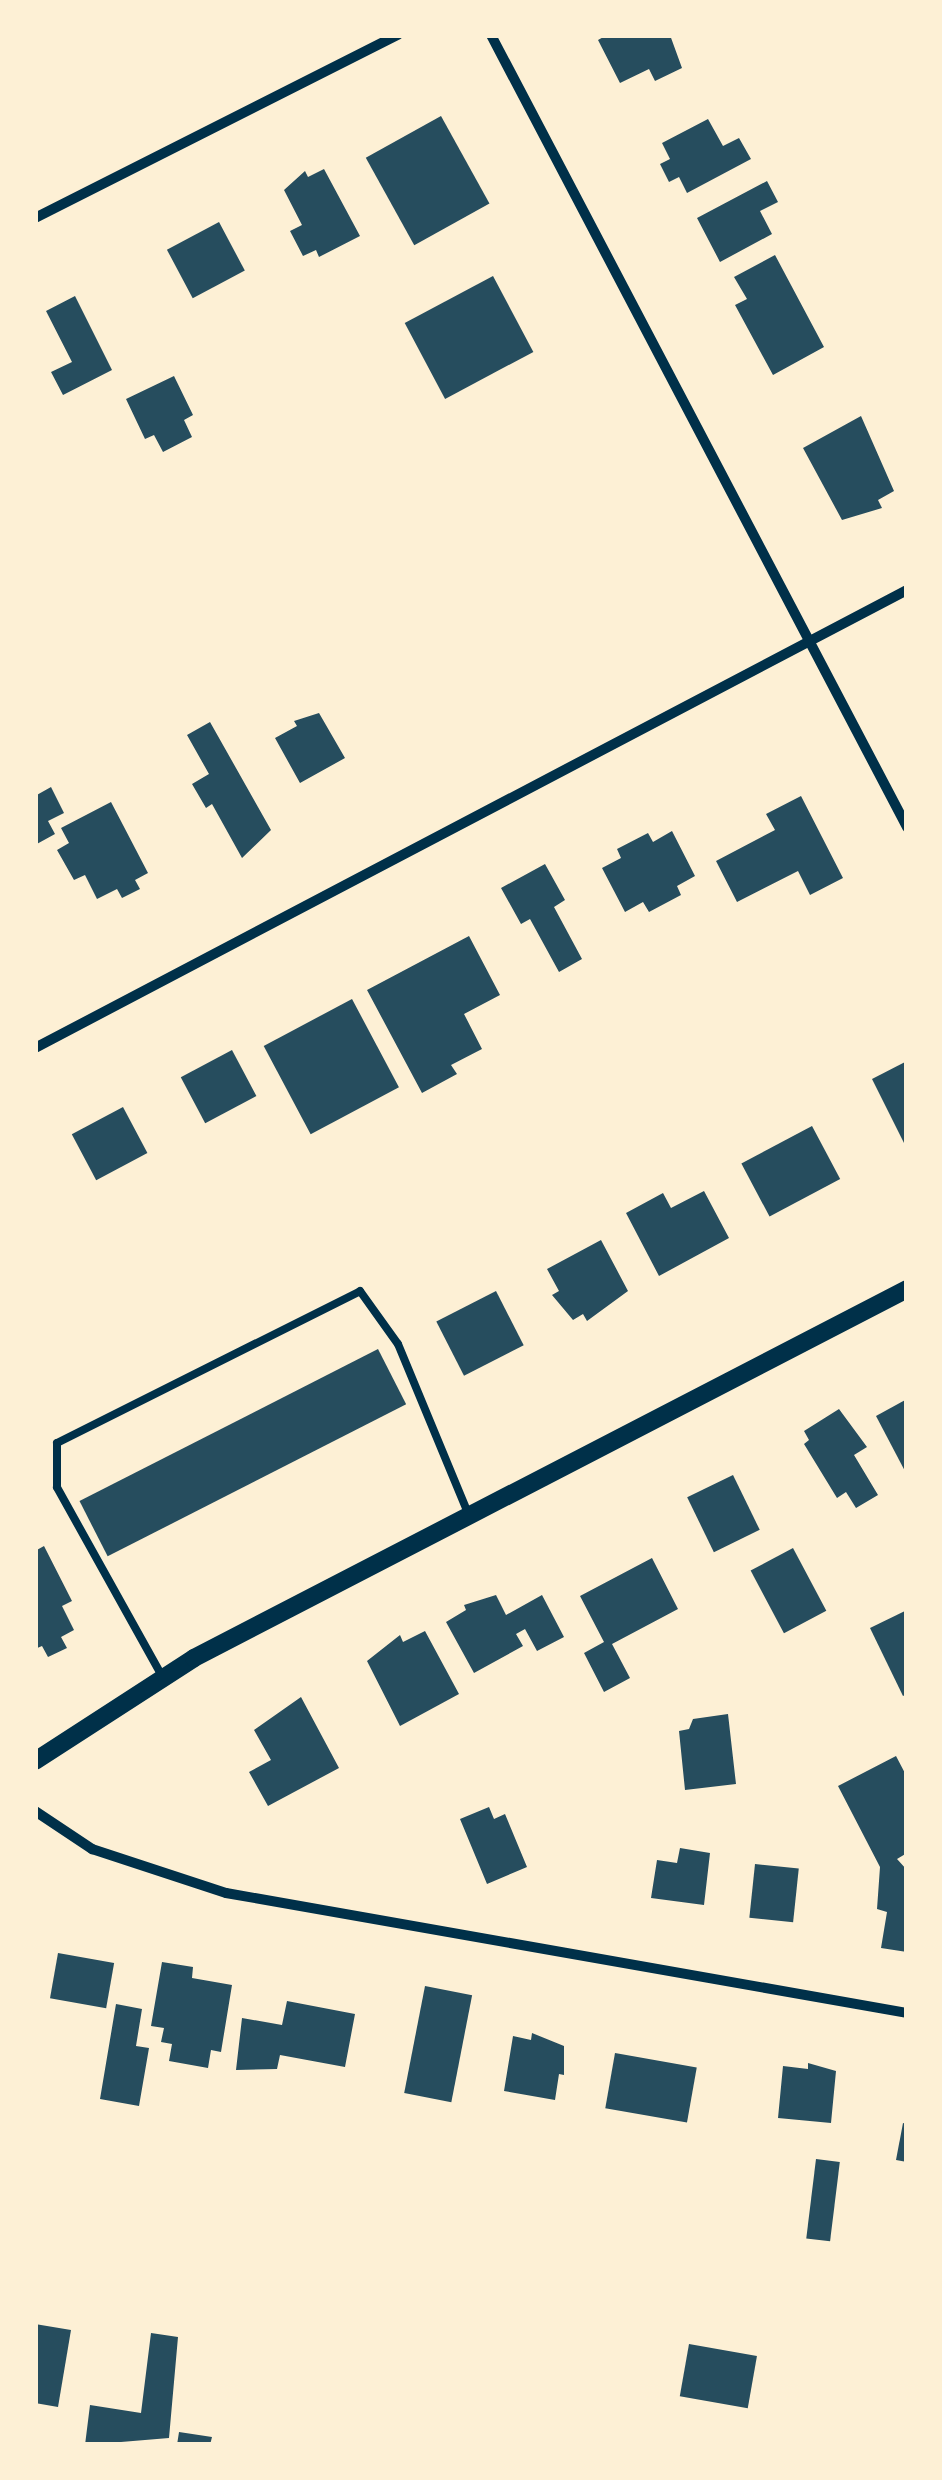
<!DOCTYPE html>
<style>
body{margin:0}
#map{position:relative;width:942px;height:2480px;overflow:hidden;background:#fdf0d5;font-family:"Work Sans",sans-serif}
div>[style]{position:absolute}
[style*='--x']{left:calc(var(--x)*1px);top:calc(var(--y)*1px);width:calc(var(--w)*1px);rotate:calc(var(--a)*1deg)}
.building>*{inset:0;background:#264d5e;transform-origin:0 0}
.service>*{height:8px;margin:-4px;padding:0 4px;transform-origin:4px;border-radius:4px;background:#003049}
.minor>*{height:10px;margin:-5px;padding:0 5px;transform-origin:5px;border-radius:5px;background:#003049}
.tertiary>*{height:18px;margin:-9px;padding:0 9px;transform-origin:9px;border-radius:9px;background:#003049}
span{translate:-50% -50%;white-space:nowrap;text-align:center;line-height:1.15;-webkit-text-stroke:10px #fdf0d5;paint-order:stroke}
.frame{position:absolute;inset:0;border:38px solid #fdf0d5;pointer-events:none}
</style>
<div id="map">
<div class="building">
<div style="clip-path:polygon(607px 35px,670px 35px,682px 68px,655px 81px,649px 69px,620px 83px,598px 40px)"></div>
<div style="left:441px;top:116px;width:100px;height:86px;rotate:61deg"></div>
<div style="clip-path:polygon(708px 119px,723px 146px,739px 138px,751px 159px,687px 193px,679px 177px,669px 182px,660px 164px,670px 159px,662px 143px)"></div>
<div style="clip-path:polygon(324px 169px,360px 236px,319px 257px,316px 250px,303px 256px,290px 231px,302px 225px,284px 190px,305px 171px,308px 177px)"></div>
<div style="clip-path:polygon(767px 181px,778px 202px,760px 211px,772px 234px,720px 262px,697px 218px)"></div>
<div style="left:219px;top:222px;width:55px;height:59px;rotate:62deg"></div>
<div style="clip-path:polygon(775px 255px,824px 347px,773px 375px,735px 305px,747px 299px,734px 277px)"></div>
<div style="left:493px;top:276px;width:86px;height:100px;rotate:62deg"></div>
<div style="clip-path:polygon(75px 296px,112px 370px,63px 395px,51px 372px,72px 362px,46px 311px)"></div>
<div style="clip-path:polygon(174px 376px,193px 415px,184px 420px,192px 437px,163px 452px,154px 435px,145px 439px,126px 399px)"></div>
<div style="clip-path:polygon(861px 416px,894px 491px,878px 500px,882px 508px,842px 520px,803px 448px)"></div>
<div style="clip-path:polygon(319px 713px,345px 758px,300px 783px,275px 738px,297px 726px,294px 721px)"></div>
<div style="clip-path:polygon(210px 722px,271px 830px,242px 858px,212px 804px,206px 808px,192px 784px,209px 774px,187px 735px)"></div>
<div style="clip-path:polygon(51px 787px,64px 813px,48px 821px,55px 834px,35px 845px,35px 796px)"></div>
<div style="clip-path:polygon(801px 796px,843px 878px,810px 895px,798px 871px,737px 902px,716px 861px,775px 830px,766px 814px)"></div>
<div style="clip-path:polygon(111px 802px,148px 873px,135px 880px,140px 889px,122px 898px,117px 889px,97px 899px,85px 875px,74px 880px,57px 850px,69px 843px,61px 828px)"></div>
<div style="clip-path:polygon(672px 831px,695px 876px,677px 886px,681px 895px,649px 912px,643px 902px,625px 912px,602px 868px,621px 858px,617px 849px,648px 833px,653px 842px)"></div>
<div style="clip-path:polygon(545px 864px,565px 900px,554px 907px,582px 959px,559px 972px,530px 919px,521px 924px,501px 888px)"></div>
<div style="clip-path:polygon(469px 936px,500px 995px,464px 1014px,482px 1049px,451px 1065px,457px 1074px,422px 1093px,367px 990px)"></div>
<div style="left:352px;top:999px;width:100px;height:100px;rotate:62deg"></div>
<div style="left:232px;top:1050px;width:52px;height:58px;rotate:62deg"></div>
<div style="clip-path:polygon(907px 1061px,907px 1149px,872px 1079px)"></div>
<div style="left:123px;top:1107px;width:52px;height:58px;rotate:62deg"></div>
<div style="left:812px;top:1126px;width:60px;height:80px;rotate:62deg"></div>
<div style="clip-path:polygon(704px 1191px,729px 1238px,659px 1276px,626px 1213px,663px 1193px,671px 1208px)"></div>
<div style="clip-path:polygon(601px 1240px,628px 1291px,587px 1321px,583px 1314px,573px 1320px,552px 1295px,559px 1291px,547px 1269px)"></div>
<div style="left:496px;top:1291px;width:61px;height:67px;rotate:63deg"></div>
<div style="left:378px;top:1349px;width:62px;height:335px;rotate:63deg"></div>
<div style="clip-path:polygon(907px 1399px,907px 1475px,876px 1416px)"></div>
<div style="clip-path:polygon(839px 1409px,867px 1447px,854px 1455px,878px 1495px,856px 1508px,846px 1492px,837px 1498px,804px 1444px,809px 1440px,804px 1431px)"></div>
<div style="left:733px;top:1475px;width:61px;height:51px;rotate:64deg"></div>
<div style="clip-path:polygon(44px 1546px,72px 1601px,62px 1606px,74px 1630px,61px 1637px,67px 1648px,48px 1657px,42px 1646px,35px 1649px,35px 1551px)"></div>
<div style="left:793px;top:1548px;width:71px;height:48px;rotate:62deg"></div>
<div style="clip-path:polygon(652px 1558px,678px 1609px,612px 1644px,630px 1678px,604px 1692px,584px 1653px,604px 1642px,580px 1596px)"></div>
<div style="clip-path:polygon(496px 1595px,506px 1615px,542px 1595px,564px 1637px,537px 1651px,525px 1629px,516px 1634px,523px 1646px,474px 1673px,446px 1622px,466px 1610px,464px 1605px)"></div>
<div style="clip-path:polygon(907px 1610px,907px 1694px,903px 1696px,870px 1628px)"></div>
<div style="clip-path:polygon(425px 1631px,459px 1694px,400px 1726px,367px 1661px,400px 1635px,403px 1642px)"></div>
<div style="clip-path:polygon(301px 1697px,339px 1768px,268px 1806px,249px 1772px,271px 1760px,254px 1730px)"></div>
<div style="clip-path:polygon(728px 1714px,736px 1784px,685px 1790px,679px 1731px,689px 1729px,693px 1719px)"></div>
<div style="clip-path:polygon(896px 1756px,907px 1777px,907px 1853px,897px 1859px,907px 1870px,907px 1952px,881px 1948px,887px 1912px,877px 1909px,880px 1867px,838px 1786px)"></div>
<div style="clip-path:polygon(489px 1807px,494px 1819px,505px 1814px,527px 1867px,487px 1884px,460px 1819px)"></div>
<div style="clip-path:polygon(680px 1848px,710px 1853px,704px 1905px,651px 1898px,657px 1860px,677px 1863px)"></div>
<div style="left:755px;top:1864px;width:44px;height:54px;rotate:6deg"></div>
<div style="left:58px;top:1953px;width:57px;height:46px;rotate:10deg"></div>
<div style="clip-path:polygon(162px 1962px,193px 1967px,192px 1978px,232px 1985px,221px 2052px,211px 2050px,208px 2068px,169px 2061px,172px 2044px,161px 2042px,164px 2028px,151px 2026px)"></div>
<div style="left:425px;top:1986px;width:48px;height:109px;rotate:11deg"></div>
<div style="clip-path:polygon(287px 2001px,355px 2014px,345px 2067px,280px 2055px,277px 2069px,236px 2070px,242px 2018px,282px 2025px)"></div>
<div style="clip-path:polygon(116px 2004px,142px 2009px,136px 2046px,149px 2048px,139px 2106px,100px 2099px)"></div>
<div style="clip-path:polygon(532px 2033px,564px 2046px,564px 2075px,559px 2074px,555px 2100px,504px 2091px,513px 2036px,531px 2040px)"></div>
<div style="left:615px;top:2053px;width:83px;height:56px;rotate:10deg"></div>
<div style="clip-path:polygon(808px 2063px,836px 2071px,831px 2123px,778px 2118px,783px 2066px,808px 2069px)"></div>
<div style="clip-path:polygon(903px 2123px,907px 2124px,907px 2162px,896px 2160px)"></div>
<div style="left:816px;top:2159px;width:24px;height:80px;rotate:7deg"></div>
<div style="clip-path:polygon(35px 2324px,71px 2330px,58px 2407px,35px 2403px)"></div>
<div style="clip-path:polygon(151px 2333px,178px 2337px,169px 2438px,85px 2445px,90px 2405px,141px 2413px)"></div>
<div style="left:689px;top:2344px;width:69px;height:53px;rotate:10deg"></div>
<div style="clip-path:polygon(179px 2432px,212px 2437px,210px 2445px,177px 2445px)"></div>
</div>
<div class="service">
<div style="--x:162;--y:1676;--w:216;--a:-119.1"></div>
<div style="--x:57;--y:1487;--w:44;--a:-90"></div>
<div style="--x:57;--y:1443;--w:339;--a:-26.6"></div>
<div style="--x:360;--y:1291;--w:65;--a:54.4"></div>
<div style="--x:398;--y:1344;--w:185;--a:67.5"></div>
</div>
<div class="minor">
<div style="--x:491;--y:35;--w:895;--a:62.29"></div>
<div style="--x:35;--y:218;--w:407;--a:-26.8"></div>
<div style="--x:35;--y:1048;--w:985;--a:-27.71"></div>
<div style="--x:35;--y:1811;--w:69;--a:33.7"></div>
<div style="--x:92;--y:1849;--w:141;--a:18.2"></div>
<div style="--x:226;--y:1893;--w:691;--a:9.99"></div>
</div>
<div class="tertiary">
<div style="--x:35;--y:1761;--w:189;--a:-32.9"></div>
<div style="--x:194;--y:1658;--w:803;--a:-27.36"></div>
</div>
<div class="frame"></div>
</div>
